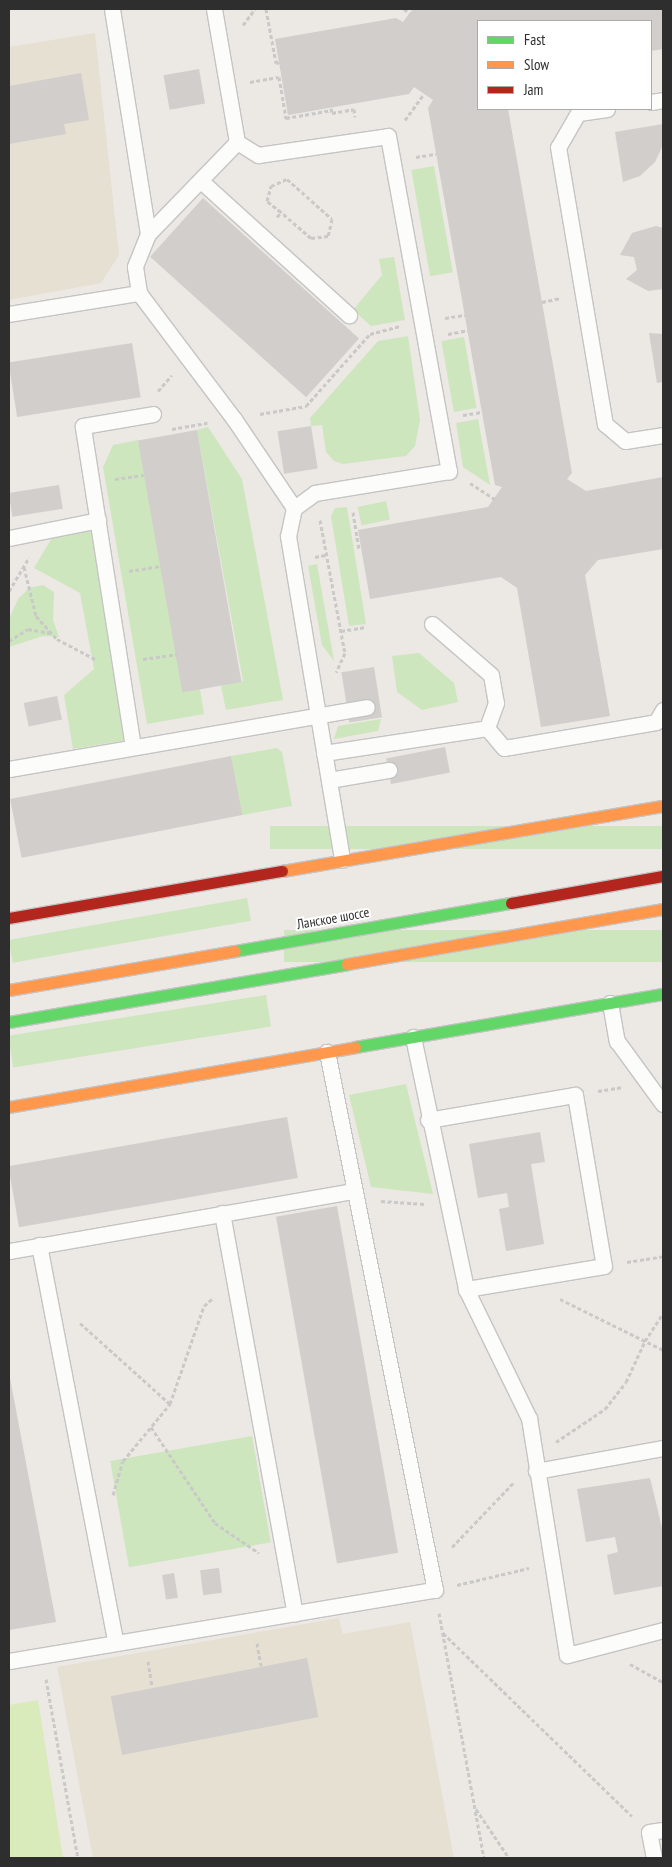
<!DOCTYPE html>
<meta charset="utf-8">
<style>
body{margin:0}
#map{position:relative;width:672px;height:1867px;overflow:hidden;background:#ece8e4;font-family:"PT Sans Narrow",sans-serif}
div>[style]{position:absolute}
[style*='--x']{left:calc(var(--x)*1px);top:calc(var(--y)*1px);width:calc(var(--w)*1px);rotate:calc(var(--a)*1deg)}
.education>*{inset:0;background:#e6e0d3}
.green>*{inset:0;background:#cee6be;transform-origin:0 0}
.pitch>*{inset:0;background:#d9eabb}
.building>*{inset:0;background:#d1cecb;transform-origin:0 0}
.path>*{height:3px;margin-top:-1.5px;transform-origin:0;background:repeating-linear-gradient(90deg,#c9c9c8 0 4px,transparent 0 6.5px)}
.roads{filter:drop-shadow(1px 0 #c5c4c5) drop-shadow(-1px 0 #c5c4c5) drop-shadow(0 1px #c5c4c5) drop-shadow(0 -1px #c5c4c5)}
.lane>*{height:15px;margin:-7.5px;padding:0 7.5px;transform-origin:7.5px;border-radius:7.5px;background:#fcfcfb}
.fast>*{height:11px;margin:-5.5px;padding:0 5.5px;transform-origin:5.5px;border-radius:5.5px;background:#63d668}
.slow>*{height:11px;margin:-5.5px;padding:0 5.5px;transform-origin:5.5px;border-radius:5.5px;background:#ff974d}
.jam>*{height:11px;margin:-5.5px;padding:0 5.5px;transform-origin:5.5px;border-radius:5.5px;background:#b3261e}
span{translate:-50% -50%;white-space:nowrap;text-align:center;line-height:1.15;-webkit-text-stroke:4px #fff;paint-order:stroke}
.street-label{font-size:14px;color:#2e2e2e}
.frame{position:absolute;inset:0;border:10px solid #2e2e2e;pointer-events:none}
.legend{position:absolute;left:477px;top:20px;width:175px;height:90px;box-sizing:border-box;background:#fff;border:1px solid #ababab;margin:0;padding:6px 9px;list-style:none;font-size:15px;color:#2e2e2e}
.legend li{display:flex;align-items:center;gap:10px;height:25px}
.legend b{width:25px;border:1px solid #ababab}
</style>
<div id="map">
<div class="education">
<div style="clip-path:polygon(95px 33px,119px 255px,101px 283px,9px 300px,9px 47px)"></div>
<div style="clip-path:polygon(339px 1618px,343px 1634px,410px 1622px,454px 1858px,93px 1858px,57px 1667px)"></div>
</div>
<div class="green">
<div style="left:434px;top:166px;width:108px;height:23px;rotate:80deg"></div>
<div style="clip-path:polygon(394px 257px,405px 320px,371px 326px,353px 310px,382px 275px,379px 259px)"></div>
<div style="clip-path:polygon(408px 336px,420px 420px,415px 446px,406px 456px,343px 464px,334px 461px,326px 452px,322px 425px,311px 426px,310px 418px,378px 341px)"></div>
<div style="left:464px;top:337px;width:72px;height:23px;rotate:80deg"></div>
<div style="clip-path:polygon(478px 419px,490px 485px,463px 467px,456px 423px)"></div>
<div style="clip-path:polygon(208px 427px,242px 479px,283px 700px,226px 710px,221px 686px,243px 681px,197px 430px)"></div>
<div style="clip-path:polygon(138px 440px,184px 692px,200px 689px,204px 714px,147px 724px,103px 467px,113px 445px)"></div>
<div style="left:386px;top:501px;width:19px;height:29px;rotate:78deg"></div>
<div style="clip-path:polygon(347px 507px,366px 624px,349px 626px,331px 516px,335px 508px)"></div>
<div style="clip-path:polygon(94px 530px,127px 740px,73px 749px,64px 695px,94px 669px,80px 593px,34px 568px,53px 536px)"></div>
<div style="clip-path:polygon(317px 564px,334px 661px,322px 645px,308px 566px)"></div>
<div style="clip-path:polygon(43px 585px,54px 592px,53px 620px,59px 637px,43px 636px,9px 647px,9px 619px,18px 599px,29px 588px)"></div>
<div style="clip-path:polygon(419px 653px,454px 683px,458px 702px,422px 710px,397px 692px,392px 656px)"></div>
<div style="clip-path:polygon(381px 719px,378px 731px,334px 739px,338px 726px)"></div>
<div style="clip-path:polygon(277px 748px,282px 752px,292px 806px,242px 815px,231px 756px)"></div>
<div style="left:663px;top:826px;width:23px;height:393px;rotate:90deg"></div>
<div style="left:247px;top:898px;width:23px;height:242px;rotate:80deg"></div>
<div style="left:663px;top:930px;width:32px;height:379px;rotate:90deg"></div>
<div style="left:266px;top:995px;width:32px;height:261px;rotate:81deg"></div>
<div style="clip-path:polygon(406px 1084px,433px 1194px,371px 1187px,349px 1095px)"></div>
<div style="left:252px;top:1436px;width:108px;height:144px;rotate:80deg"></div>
</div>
<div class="pitch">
<div style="clip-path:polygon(38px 1700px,63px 1858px,9px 1858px,9px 1705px)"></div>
</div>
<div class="building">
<div style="clip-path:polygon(413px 9px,663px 9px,663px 49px,651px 51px,651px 21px,478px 21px,478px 109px,508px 109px,572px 473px,567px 479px,586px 491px,663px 477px,663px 549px,598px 560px,585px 575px,610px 716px,541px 727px,517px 588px,501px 577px,370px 599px,358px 530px,488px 507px,502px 487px,495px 485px,489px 452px,428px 108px,433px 100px,414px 87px,409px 94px,288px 115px,275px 39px,396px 18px,403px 22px)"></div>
<div style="left:199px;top:69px;width:35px;height:36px;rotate:80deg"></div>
<div style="clip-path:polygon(81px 73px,89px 120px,64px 124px,66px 134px,9px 144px,9px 86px)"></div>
<div style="clip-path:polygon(663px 124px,663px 145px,655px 162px,640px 176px,623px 182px,615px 132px)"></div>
<div style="left:203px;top:198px;width:210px;height:79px;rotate:42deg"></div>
<div style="clip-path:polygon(656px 226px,663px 228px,663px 289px,648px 291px,626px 279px,637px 270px,634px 257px,620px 255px,632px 233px)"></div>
<div style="clip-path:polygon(649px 333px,663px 334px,663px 382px,657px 383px)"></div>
<div style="left:132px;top:343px;width:55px;height:125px;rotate:81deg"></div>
<div style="left:311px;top:426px;width:43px;height:34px;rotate:81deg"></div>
<div style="left:197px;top:430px;width:256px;height:60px;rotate:80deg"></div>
<div style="left:59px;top:485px;width:24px;height:51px;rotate:81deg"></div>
<div style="left:374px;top:667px;width:51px;height:33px;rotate:81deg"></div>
<div style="left:57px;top:696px;width:24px;height:34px;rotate:78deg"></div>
<div style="left:445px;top:747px;width:26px;height:60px;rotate:79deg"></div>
<div style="left:231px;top:756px;width:60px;height:225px;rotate:79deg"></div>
<div style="left:287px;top:1117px;width:62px;height:283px;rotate:80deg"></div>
<div style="clip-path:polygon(540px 1132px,545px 1162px,531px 1164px,544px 1244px,506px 1251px,499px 1209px,509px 1207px,507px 1193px,478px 1198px,469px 1144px)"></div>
<div style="left:337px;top:1206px;width:352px;height:62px;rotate:80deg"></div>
<div style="clip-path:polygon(9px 1373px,56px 1622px,9px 1630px)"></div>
<div style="clip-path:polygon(650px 1478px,663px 1532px,663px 1586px,614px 1595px,607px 1555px,618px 1552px,615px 1537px,586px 1542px,577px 1489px)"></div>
<div style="left:219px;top:1568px;width:25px;height:19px;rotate:83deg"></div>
<div style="left:174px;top:1573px;width:25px;height:12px;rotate:81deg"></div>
<div style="left:307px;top:1658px;width:60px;height:200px;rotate:79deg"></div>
</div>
<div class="path">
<div style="--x:266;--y:9;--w:55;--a:79.5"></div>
<div style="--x:276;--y:63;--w:3;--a:-18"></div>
<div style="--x:404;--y:9;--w:7;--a:34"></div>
<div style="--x:243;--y:25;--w:20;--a:-53"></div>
<div style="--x:250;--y:82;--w:29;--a:-10"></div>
<div style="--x:279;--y:77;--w:42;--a:80.3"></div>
<div style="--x:286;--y:118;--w:47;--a:-9.9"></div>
<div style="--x:331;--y:108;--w:5;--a:79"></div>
<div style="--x:332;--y:113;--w:22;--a:-10"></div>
<div style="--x:354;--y:109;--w:8;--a:83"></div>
<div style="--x:405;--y:120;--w:32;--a:-54"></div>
<div style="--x:416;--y:157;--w:20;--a:-9"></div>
<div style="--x:277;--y:217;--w:6;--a:-51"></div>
<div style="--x:281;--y:212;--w:18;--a:-142"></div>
<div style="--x:267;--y:201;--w:16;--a:-75"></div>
<div style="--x:271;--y:186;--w:17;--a:-24"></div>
<div style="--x:287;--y:179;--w:60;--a:41.6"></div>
<div style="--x:332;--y:219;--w:17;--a:103"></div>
<div style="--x:328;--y:236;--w:17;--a:173"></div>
<div style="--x:311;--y:238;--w:40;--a:-139"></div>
<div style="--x:542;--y:302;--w:19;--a:-12"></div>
<div style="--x:445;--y:318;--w:20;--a:-9"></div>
<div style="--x:448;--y:334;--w:20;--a:-11"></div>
<div style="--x:158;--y:391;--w:21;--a:-49"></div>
<div style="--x:260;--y:414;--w:47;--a:-9.9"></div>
<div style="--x:306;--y:406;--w:96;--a:-48.4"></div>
<div style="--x:370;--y:334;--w:30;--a:-15"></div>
<div style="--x:463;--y:415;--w:19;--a:-9"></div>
<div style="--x:172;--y:429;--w:36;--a:-10"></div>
<div style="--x:115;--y:479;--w:29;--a:-8"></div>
<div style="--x:470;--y:483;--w:30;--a:33"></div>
<div style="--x:353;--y:512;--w:38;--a:81"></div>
<div style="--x:320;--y:520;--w:135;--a:79.4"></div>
<div style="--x:345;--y:653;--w:21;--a:115"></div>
<div style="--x:315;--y:557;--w:11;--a:-10"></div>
<div style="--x:24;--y:567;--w:50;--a:76.2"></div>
<div style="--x:36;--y:616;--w:31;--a:48"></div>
<div style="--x:57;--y:639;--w:43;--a:27.8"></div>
<div style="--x:129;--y:571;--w:32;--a:-9"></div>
<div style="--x:9;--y:591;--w:39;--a:-59"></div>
<div style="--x:341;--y:631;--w:25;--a:-9"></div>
<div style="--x:9;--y:641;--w:22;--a:-32"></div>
<div style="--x:28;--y:629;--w:23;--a:10"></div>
<div style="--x:143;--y:659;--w:34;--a:-8"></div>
<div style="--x:598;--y:1091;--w:24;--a:-9"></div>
<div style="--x:381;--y:1201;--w:43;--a:4"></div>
<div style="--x:627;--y:1262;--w:36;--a:-9"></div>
<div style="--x:560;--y:1299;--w:115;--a:26.3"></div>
<div style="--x:80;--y:1323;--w:121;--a:42"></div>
<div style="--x:151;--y:1427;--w:115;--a:56.3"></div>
<div style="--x:215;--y:1523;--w:53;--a:34.3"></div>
<div style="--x:556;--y:1442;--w:59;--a:-34"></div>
<div style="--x:605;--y:1409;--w:34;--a:-52"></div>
<div style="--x:626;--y:1382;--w:45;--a:-65.1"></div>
<div style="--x:645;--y:1341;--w:33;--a:-57"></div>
<div style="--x:113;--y:1495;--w:35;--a:-74"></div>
<div style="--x:123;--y:1461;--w:74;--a:-50.5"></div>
<div style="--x:170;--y:1404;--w:104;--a:-70.9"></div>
<div style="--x:204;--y:1306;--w:13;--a:-42"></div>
<div style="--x:452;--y:1547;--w:91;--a:-46.3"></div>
<div style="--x:457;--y:1585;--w:74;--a:-13.3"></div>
<div style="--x:439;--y:1613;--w:249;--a:79.6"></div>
<div style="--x:443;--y:1633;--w:263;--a:44.1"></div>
<div style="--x:257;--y:1643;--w:23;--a:80"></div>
<div style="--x:148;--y:1661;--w:24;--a:81"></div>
<div style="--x:630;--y:1664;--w:38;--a:29"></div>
<div style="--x:46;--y:1679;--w:182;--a:79.9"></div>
<div style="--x:476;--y:1809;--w:59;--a:56"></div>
</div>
<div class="roads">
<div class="lane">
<div style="--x:112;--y:9;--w:228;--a:80.9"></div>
<div style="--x:148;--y:234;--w:35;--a:112"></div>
<div style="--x:135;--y:267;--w:26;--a:81"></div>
<div style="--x:139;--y:293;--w:158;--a:53"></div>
<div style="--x:234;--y:419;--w:107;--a:56"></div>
<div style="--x:214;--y:9;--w:135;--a:80.2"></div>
<div style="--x:237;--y:142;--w:25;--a:32"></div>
<div style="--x:258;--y:155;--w:131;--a:-8.3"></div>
<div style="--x:388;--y:136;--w:341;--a:79.7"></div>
<div style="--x:449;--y:471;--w:136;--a:170.7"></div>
<div style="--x:315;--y:493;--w:26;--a:144"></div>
<div style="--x:294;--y:508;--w:29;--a:102"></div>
<div style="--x:288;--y:536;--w:328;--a:80.5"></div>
<div style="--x:651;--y:102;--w:12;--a:-9"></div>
<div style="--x:607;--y:109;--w:29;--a:172"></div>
<div style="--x:578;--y:113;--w:39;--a:120"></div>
<div style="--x:558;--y:147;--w:281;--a:80.4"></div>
<div style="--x:605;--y:424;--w:26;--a:40"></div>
<div style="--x:625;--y:441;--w:38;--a:-9"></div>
<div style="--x:201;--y:181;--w:200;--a:42.2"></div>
<div style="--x:148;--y:234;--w:128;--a:-45.9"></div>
<div style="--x:9;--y:314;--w:132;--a:-9.2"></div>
<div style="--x:9;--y:538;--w:91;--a:-11.4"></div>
<div style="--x:432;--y:624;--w:78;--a:40.8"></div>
<div style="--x:491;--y:675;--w:28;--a:80"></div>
<div style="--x:496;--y:703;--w:27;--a:110"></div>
<div style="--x:133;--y:747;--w:325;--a:-98.9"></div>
<div style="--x:83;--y:426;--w:71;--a:-9.7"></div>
<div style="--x:324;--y:753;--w:165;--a:-8.7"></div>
<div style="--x:487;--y:728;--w:26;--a:50"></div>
<div style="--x:504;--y:748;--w:154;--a:-9.7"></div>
<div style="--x:656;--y:722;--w:14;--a:-60"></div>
<div style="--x:9;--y:769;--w:363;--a:-9.8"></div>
<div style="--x:329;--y:780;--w:61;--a:-9.5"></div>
<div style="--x:610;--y:1003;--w:39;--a:80"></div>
<div style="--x:617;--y:1041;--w:78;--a:53.9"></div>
<div style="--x:413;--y:1037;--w:258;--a:78.1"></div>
<div style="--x:466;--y:1289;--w:144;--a:64"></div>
<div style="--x:529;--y:1418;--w:240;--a:80.9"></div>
<div style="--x:567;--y:1655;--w:99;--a:-14.6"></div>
<div style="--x:428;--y:1120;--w:149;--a:-9.7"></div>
<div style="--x:575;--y:1095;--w:173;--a:80.4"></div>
<div style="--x:604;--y:1266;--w:140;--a:170.5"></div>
<div style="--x:222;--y:1213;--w:407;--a:79.7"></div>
<div style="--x:39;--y:1245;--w:405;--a:79.1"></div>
<div style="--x:9;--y:1251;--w:348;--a:-9.9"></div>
<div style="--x:536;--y:1471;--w:129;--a:-10.3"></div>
<div style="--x:9;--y:1661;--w:432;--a:-9.5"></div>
<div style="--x:435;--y:1590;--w:549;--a:-101.35"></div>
<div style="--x:654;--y:1858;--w:26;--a:-101"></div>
<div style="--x:649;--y:1832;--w:14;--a:-8"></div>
</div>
<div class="fast">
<div style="--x:235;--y:951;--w:280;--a:-9.9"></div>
<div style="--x:9;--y:1022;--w:343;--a:-9.7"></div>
<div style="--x:355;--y:1047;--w:313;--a:-9.8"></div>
</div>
<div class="slow">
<div style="--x:282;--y:871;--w:387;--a:-9.7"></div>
<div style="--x:347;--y:964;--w:321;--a:-9.9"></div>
<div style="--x:9;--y:990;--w:229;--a:-9.8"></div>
<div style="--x:9;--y:1107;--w:351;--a:-9.8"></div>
</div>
<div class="jam">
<div style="--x:511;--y:903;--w:154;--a:-10.1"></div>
<div style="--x:9;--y:918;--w:277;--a:-9.8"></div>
</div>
</div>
<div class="street-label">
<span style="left:333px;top:918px;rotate:-10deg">Ланское шоссе</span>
</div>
<div class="frame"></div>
<ul class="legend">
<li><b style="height:6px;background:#63d668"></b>Fast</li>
<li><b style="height:6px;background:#ff974d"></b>Slow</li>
<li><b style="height:6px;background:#b3261e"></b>Jam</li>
</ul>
</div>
